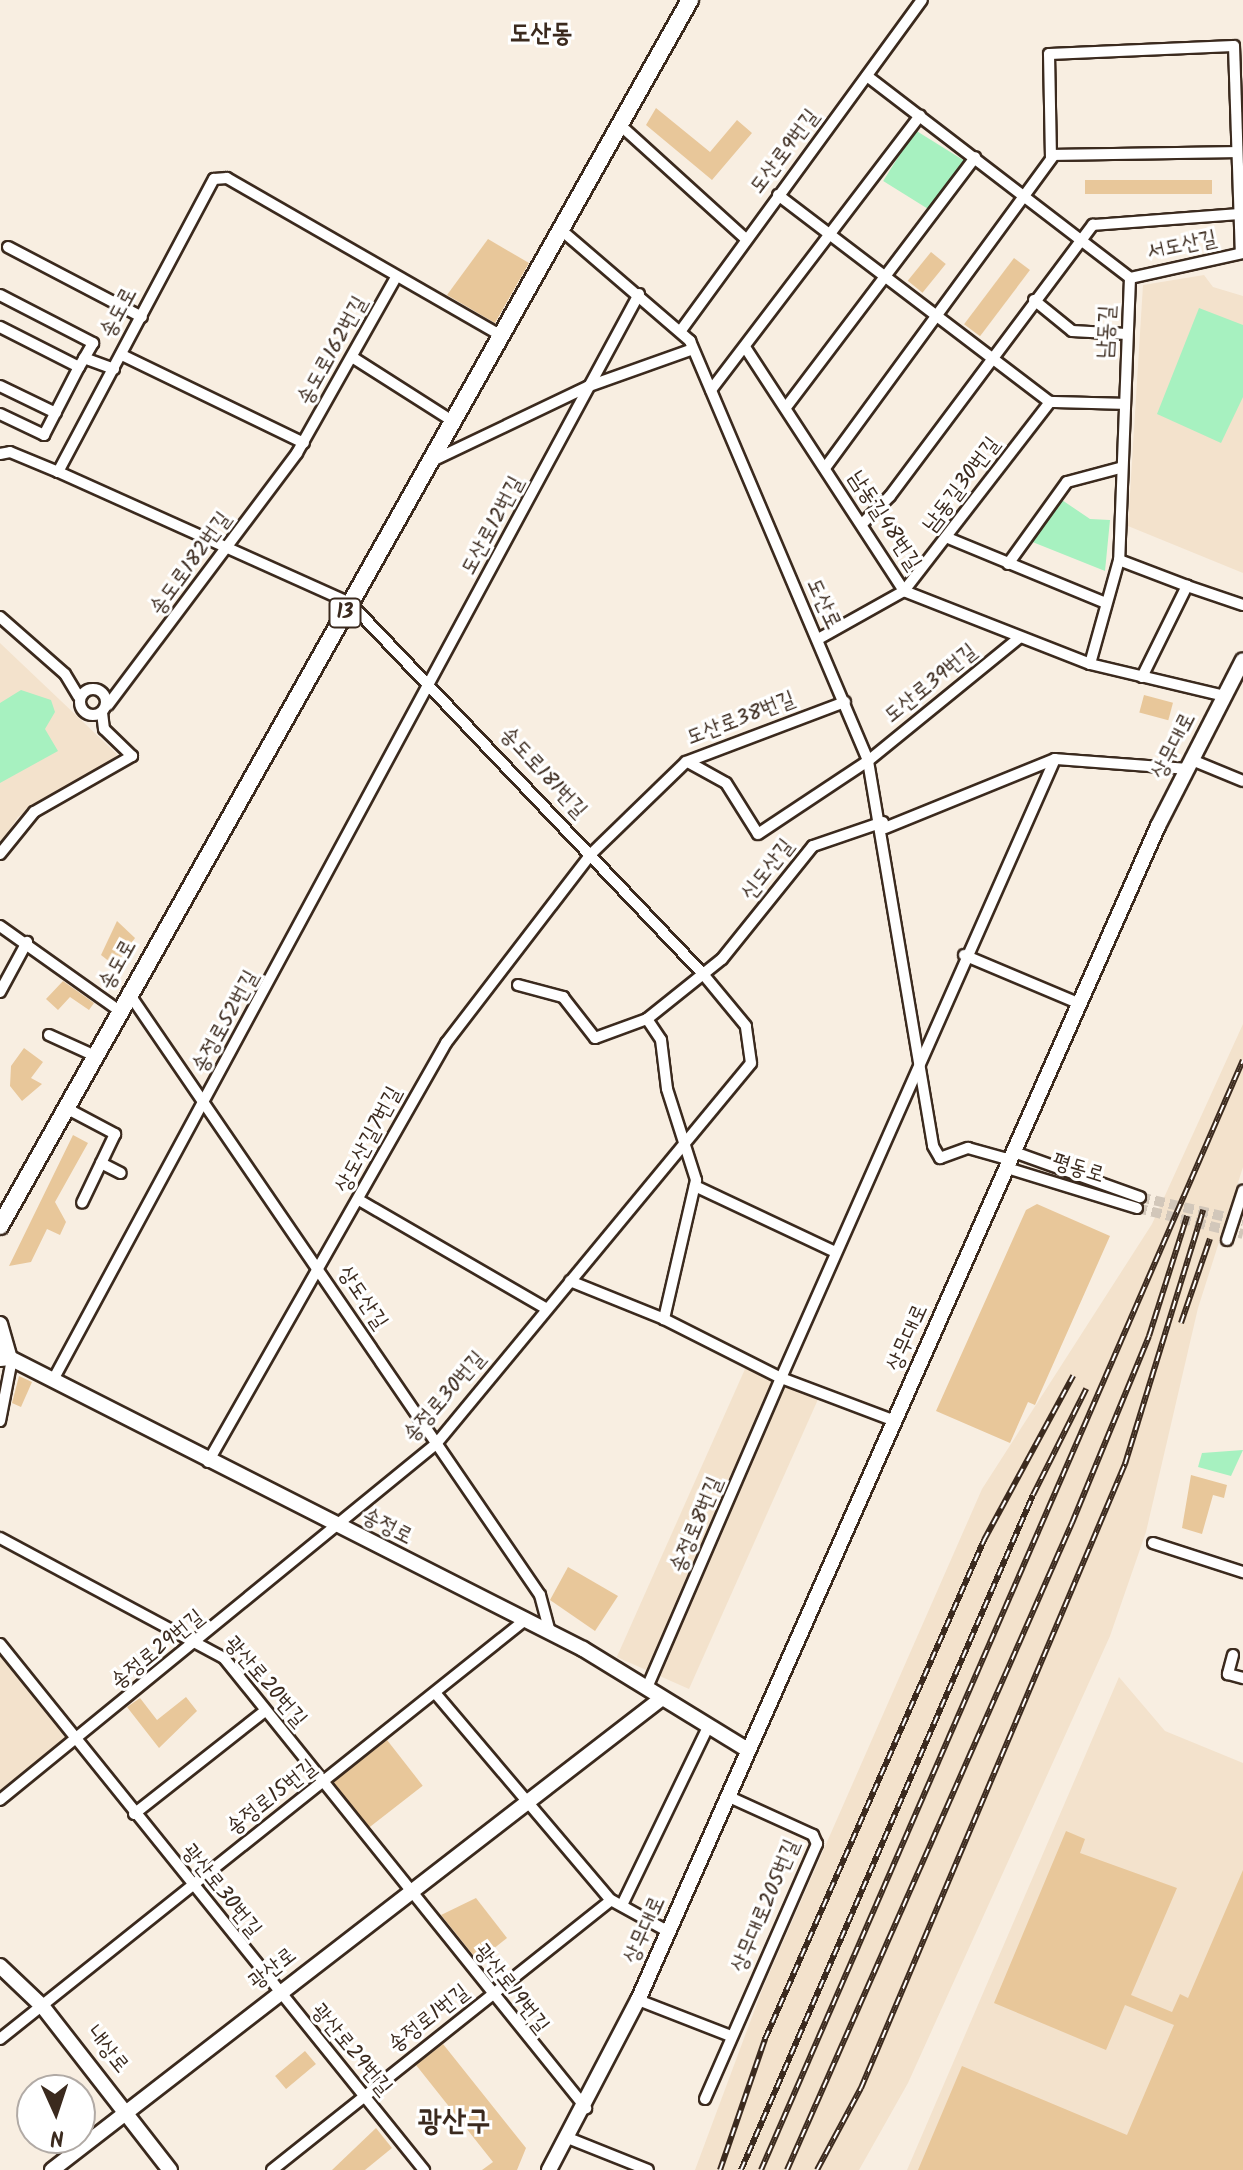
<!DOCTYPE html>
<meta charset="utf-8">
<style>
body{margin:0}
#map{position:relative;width:1243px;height:2170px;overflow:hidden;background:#f8eee1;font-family:Kalam,"Poor Story",sans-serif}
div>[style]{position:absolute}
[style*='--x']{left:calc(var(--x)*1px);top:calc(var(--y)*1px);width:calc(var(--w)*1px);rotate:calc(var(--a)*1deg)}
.built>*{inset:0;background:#f3e2cc;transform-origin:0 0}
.green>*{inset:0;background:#a7f1c0;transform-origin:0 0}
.building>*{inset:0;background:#e8c79a;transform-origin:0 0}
.minor-tunnel>*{height:10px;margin-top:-5px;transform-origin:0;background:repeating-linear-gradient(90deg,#d2c7ba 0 10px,transparent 0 15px)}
.roads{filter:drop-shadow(2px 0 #3b2a1e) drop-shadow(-2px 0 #3b2a1e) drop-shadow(0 2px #3b2a1e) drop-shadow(0 -2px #3b2a1e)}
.minor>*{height:10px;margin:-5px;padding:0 5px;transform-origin:5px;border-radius:5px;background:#fff}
.minor>.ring{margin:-5px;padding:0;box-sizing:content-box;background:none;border:10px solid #fff;border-radius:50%}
.tertiary>*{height:14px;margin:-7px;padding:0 7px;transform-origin:7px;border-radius:7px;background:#fff}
.secondary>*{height:14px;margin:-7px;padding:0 7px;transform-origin:7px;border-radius:7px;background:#fff}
.primary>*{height:16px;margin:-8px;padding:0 8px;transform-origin:8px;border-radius:8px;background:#fff}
.rail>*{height:6px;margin-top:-3px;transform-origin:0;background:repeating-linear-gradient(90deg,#fff 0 9px,#3b2a1e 0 18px);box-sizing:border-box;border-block:2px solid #3b2a1e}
span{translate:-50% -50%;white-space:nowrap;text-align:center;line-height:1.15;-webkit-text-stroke:6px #fff;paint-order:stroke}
.shield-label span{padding:2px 6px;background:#fff;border:2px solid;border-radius:6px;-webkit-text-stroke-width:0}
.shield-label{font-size:20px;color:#3b2a1e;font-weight:700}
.street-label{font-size:22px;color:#3b2a1e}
.quarter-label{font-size:26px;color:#3b2a1e;font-weight:700}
.district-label{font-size:30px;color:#3b2a1e;font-weight:700}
.north{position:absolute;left:16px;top:2074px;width:80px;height:80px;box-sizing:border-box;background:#fff;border:2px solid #b1aaa5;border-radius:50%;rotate:177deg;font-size:22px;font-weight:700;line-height:32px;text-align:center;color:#3b2a1e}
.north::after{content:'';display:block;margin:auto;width:28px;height:36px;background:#3b2a1e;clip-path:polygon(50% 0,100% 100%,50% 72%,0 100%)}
</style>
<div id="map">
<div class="built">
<div style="clip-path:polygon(1204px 275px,1213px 287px,1243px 296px,1243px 573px,1128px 526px,1143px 285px)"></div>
<div style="clip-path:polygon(0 643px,120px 757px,18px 817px,0 844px)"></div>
<div style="clip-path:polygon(1243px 1024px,1243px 1167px,1198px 1308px,1146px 1532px,1110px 1636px,908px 2083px,859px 2170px,695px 2170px,762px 1990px,982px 1489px,1152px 1224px)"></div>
<div style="left:749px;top:1360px;width:79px;height:325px;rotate:24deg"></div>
<div style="clip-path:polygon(0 1644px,77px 1739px,0 1801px)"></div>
<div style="clip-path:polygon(1119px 1677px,1165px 1731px,1243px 1763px,1243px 2170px,907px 2170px)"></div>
</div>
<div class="green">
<div style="left:915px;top:130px;width:62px;height:60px;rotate:32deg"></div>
<div style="clip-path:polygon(1199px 308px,1243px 325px,1243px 397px,1221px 443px,1157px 414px)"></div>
<div style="clip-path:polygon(1059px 498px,1090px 519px,1110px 520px,1105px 571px,1030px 541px)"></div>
<div style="clip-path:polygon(21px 690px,51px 700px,55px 712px,45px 729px,58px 751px,0 783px,0 703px)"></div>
<div style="clip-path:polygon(1243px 1450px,1231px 1476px,1198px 1467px,1202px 1453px)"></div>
</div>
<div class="building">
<div style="clip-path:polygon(656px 108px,710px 152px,737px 120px,752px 133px,712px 180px,646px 125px)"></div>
<div style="left:1212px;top:180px;width:14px;height:127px;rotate:90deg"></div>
<div style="clip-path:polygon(488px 239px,529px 263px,495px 323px,447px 295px)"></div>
<div style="left:931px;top:252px;width:19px;height:37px;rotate:39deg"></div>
<div style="left:1014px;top:258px;width:20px;height:83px;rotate:37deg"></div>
<div style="left:1144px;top:695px;width:30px;height:18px;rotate:15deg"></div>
<div style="clip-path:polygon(117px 921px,135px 938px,115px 966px,101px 955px)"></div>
<div style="clip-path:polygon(63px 981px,94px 1003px,89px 1010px,70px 997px,58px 1010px,46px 999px)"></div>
<div style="clip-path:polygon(24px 1048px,43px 1062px,31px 1078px,42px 1084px,22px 1101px,10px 1086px,11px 1066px)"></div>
<div style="clip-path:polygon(73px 1135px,88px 1143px,55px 1202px,66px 1222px,60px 1235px,47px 1229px,31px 1262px,9px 1266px)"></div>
<div style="clip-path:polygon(1037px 1204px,1110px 1236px,1035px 1405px,1028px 1402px,1010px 1443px,936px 1411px,1026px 1210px)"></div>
<div style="clip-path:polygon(19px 1376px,32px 1382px,21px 1407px,12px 1403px)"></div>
<div style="clip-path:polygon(1191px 1475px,1227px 1485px,1224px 1498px,1213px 1495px,1202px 1534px,1182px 1528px)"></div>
<div style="clip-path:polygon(568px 1567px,618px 1596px,595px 1631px,550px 1600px)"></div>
<div style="clip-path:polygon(186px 1697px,197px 1711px,159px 1748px,127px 1707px,140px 1698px,157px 1720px)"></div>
<div style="left:387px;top:1740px;width:58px;height:68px;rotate:52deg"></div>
<div style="clip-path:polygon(1066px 1831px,1085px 1839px,1080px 1853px,1177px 1888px,1131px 1995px,1172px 2012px,1180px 1994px,1188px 1998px,1243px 1870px,1243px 2170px,918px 2170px,962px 2066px,1127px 2135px,1174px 2025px,1125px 2005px,1106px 2050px,994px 2003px)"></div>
<div style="clip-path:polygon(476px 1898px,507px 1938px,478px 1961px,441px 1915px)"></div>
<div style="clip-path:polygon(443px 2044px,526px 2148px,517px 2170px,482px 2170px,493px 2162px,416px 2065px)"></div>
<div style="left:305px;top:2051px;width:17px;height:39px;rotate:50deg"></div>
<div style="clip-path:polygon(376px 2128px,392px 2148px,365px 2170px,332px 2170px)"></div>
</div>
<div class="minor-tunnel">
<div style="--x:1140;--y:1197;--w:106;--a:13.1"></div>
<div style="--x:1137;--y:1208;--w:109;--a:13.8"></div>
</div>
<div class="roads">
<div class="minor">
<div style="--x:867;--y:76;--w:332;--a:37.5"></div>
<div style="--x:1130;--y:278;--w:282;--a:92.2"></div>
<div style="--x:1119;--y:560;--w:108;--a:105.6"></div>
<div style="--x:619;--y:124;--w:171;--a:42.2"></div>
<div style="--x:1051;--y:158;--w:104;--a:-91.1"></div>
<div style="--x:1049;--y:54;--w:185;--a:-2.5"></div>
<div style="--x:1234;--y:46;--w:207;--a:88.1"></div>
<div style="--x:778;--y:195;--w:342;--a:37.3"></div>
<div style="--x:1050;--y:402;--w:239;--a:127.7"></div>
<div style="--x:904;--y:591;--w:98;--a:150.8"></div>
<div style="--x:560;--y:229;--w:172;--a:40.7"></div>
<div style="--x:690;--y:341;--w:456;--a:67"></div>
<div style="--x:868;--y:761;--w:390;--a:80.4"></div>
<div style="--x:933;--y:1146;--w:14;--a:60"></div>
<div style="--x:940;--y:1158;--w:30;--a:-20"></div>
<div style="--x:968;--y:1148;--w:45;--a:15.6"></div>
<div style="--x:8;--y:247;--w:151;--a:27.6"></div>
<div style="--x:1130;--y:278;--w:116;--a:-12.5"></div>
<div style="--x:0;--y:295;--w:105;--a:27.3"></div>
<div style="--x:93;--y:343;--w:28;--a:120"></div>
<div style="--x:79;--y:367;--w:89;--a:-153.1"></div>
<div style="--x:1034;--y:300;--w:49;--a:39.2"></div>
<div style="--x:1072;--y:331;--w:55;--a:3.1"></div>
<div style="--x:682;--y:329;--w:407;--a:-53.9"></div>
<div style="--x:745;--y:347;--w:291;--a:56.9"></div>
<div style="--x:904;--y:591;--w:200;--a:21.4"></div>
<div style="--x:1090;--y:664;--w:138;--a:13.4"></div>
<div style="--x:122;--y:355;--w:202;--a:25.8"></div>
<div style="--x:352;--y:357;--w:117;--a:32.5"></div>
<div style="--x:84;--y:358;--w:32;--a:20"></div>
<div style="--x:0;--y:386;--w:62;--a:25.7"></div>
<div style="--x:711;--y:390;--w:345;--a:-52.7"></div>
<div style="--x:1050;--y:402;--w:74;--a:1.5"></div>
<div style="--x:787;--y:406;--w:312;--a:-52.9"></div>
<div style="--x:0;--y:414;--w:49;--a:25.5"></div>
<div style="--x:44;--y:435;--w:76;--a:-62.8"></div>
<div style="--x:0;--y:454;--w:10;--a:-11"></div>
<div style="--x:10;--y:452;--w:52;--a:22.6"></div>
<div style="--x:432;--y:461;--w:174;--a:-25.5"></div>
<div style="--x:589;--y:386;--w:110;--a:-19.6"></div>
<div style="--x:825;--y:468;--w:388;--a:-53.8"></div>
<div style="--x:1054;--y:155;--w:182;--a:-0.9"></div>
<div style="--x:863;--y:523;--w:38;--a:-45"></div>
<div style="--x:890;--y:496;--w:339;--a:-53.2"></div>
<div style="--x:1093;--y:225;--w:145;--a:-4.3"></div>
<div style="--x:948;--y:538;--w:171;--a:22.4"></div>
<div style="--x:1119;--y:560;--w:73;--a:20.9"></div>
<div style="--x:1008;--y:564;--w:101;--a:-54.3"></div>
<div style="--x:1067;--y:482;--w:55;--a:-14.8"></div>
<div style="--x:0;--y:617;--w:86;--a:41.2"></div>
<div style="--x:65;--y:674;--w:26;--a:59"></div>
<div style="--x:1142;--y:677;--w:102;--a:-63.7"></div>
<div style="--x:1187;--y:586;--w:59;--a:18.7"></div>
<div class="ring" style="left:80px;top:689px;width:16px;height:16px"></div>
<div style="--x:108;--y:705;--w:315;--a:-53.1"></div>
<div style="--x:297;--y:453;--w:202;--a:-60.6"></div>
<div style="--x:1192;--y:760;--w:55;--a:22.4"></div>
<div style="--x:688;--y:762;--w:43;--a:28.9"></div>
<div style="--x:726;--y:783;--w:60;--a:57.9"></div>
<div style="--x:758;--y:834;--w:132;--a:-33.6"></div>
<div style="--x:868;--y:761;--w:195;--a:-39.2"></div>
<div style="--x:885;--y:828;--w:183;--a:-22.1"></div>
<div style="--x:1055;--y:759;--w:132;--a:4.3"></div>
<div style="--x:0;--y:854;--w:54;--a:-51"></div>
<div style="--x:34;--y:812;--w:113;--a:-29.7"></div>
<div style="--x:132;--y:756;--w:39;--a:-136"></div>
<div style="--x:104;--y:729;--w:16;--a:-97"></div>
<div style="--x:0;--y:926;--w:145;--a:35.4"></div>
<div style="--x:964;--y:955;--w:126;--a:22.9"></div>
<div style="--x:518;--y:985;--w:47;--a:14.9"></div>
<div style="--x:563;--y:997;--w:52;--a:52"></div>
<div style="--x:595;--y:1038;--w:55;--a:-20.1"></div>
<div style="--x:647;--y:1019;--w:96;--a:-38.7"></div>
<div style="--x:722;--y:959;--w:145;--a:-51.2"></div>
<div style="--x:813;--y:846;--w:74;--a:-18.9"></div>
<div style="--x:0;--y:992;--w:57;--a:-61.6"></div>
<div style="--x:128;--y:992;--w:730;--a:55.66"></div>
<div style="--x:540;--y:1595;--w:38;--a:75"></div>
<div style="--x:647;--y:1019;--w:25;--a:56"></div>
<div style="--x:661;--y:1040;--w:49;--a:83"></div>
<div style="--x:667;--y:1089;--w:96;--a:72.3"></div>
<div style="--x:696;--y:1180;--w:143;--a:103"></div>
<div style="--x:664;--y:1319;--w:131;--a:26.8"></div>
<div style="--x:781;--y:1378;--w:337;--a:113.4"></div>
<div style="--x:49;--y:1035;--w:48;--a:24.4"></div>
<div style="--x:64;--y:1107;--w:58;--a:27.9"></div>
<div style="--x:115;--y:1134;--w:76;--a:115.6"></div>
<div style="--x:1014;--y:1152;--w:134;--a:19.7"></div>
<div style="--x:101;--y:1163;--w:22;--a:27"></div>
<div style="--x:1007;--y:1168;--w:136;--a:17.1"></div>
<div style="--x:695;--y:1186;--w:153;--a:25.2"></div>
<div style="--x:359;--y:1200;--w:217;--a:30.1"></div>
<div style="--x:1227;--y:1240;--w:52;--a:-71.9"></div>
<div style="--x:570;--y:1281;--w:101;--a:22"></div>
<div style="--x:53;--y:1380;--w:1234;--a:-61.65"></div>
<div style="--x:0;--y:1421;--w:63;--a:-79"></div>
<div style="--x:895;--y:1421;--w:122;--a:-159.3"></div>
<div style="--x:781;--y:1378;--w:677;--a:-66.12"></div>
<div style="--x:208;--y:1462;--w:482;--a:-60.4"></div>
<div style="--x:446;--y:1043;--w:238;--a:-52.5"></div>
<div style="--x:591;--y:854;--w:132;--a:-44.1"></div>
<div style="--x:686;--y:762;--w:170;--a:-20.7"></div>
<div style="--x:0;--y:1538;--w:254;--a:28.2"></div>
<div style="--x:224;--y:1658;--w:578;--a:51.19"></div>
<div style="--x:1153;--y:1543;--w:95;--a:17.9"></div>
<div style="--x:0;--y:1644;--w:676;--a:51.13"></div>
<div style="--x:1233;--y:1655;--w:20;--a:105"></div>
<div style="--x:1228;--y:1674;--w:16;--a:15"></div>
<div style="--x:436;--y:1694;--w:270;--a:49.7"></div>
<div style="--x:611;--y:1900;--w:66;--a:28.9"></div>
<div style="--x:0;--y:1800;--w:563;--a:-39.23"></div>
<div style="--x:436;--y:1444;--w:494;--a:-50.4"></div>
<div style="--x:751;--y:1063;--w:37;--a:-98"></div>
<div style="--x:746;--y:1026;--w:67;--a:-129.6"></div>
<div style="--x:703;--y:974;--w:512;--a:-133.58"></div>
<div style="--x:350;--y:603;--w:320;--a:-155.8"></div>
<div style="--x:58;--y:472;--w:332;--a:-62"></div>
<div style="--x:214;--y:179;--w:13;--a:-4"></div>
<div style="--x:227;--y:178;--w:315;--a:29.9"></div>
<div style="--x:134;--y:1814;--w:167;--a:-38.2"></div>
<div style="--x:622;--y:1905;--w:195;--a:-64.2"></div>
<div style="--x:638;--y:2000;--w:100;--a:21.2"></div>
<div style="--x:0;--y:2039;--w:672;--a:-38.59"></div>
<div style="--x:705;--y:2099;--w:279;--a:-66.3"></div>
<div style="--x:817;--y:1844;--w:10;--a:-114"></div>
<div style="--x:813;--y:1835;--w:94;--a:-155.6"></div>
<div style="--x:568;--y:2138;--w:86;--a:21.8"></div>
<div style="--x:272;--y:2170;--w:433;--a:-38.5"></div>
</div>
<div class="tertiary">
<div style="--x:0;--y:1324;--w:35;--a:74"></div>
<div style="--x:0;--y:1353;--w:654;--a:26.92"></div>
<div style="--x:583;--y:1649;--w:193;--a:31.5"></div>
</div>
<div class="secondary">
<div style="--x:0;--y:1359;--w:10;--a:-6"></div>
<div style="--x:0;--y:1966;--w:59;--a:43.6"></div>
<div style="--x:43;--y:2007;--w:207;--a:52.1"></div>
<div style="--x:52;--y:2170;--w:771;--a:-37.73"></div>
<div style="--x:549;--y:2170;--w:192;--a:-62.4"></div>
<div style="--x:638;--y:2000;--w:1284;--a:-66.11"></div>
<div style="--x:1158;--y:826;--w:186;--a:-62.9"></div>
</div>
<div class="primary">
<div style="--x:0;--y:1226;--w:1407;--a:-60.63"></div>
</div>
</div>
<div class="rail">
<div style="--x:1181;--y:1323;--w:89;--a:-71"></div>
<div style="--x:720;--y:2170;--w:139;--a:-71"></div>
<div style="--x:765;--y:2039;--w:545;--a:-66.3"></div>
<div style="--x:984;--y:1540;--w:187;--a:-61.5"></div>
<div style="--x:741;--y:2170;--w:735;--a:-66.61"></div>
<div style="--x:1033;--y:1495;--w:119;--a:-63.4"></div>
<div style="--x:761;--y:2170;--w:1210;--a:-66.53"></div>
<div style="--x:787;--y:2170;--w:707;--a:-66.23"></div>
<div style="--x:1072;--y:1523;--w:202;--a:-67.6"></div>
<div style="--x:1149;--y:1336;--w:126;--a:-72.4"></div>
<div style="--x:817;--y:2170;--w:93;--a:-61.8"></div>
<div style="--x:861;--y:2088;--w:678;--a:-67.07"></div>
<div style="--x:1125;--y:1464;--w:266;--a:-72.9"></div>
</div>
<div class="shield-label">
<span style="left:345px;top:613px">13</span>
</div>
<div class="street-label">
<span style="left:785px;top:152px;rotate:-53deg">도산로9번길</span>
<span style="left:1182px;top:246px;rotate:-12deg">서도산길</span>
<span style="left:119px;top:313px;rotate:-62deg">송도로</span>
<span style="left:1107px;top:332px;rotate:-87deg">남동길</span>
<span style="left:333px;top:351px;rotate:-61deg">송도로162번길</span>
<span style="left:962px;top:485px;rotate:-53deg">남동길30번길</span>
<span style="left:884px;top:521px;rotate:57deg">남동길48번길</span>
<span style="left:493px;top:526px;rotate:-62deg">도산로12번길</span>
<span style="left:191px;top:564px;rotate:-54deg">송도로182번길</span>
<span style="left:823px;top:604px;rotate:65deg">도산로</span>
<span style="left:931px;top:684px;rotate:-39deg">도산로39번길</span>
<span style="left:741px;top:719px;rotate:-21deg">도산로38번길</span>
<span style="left:1174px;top:746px;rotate:-63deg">상무대로</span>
<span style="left:543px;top:773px;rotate:47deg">송도로181번길</span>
<span style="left:768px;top:870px;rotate:-52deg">신도산길</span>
<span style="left:118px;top:965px;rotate:-61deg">송도로</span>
<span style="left:226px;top:1022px;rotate:-61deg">송정로52번길</span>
<span style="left:369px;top:1140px;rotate:-62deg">상도산길7번길</span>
<span style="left:1078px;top:1169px;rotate:17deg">평동로</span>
<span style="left:362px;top:1298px;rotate:56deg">상도산길</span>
<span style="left:908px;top:1338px;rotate:-66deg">상무대로</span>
<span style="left:445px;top:1397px;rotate:-49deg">송정로30번길</span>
<span style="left:697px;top:1525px;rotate:-67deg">송정로8번길</span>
<span style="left:387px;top:1527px;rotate:27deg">송정로</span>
<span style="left:158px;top:1650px;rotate:-39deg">송정로29번길</span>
<span style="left:265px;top:1682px;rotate:49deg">광산로20번길</span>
<span style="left:272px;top:1798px;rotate:-38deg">송정로15번길</span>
<span style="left:221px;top:1891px;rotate:51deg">광산로30번길</span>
<span style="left:766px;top:1906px;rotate:-67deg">상무대로205번길</span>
<span style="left:645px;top:1930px;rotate:-66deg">상무대로</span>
<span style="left:273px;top:1969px;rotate:-38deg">광산로</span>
<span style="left:511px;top:1989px;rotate:52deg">광산로19번길</span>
<span style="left:429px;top:2019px;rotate:-38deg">송정로1번길</span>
<span style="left:107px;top:2050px;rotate:51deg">내상로</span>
<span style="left:351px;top:2050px;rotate:50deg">광산로29번길</span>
</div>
<div class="quarter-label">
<span style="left:541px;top:35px">도산동</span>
</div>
<div class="district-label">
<span style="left:454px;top:2122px">광산구</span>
</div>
<div class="north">N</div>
</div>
